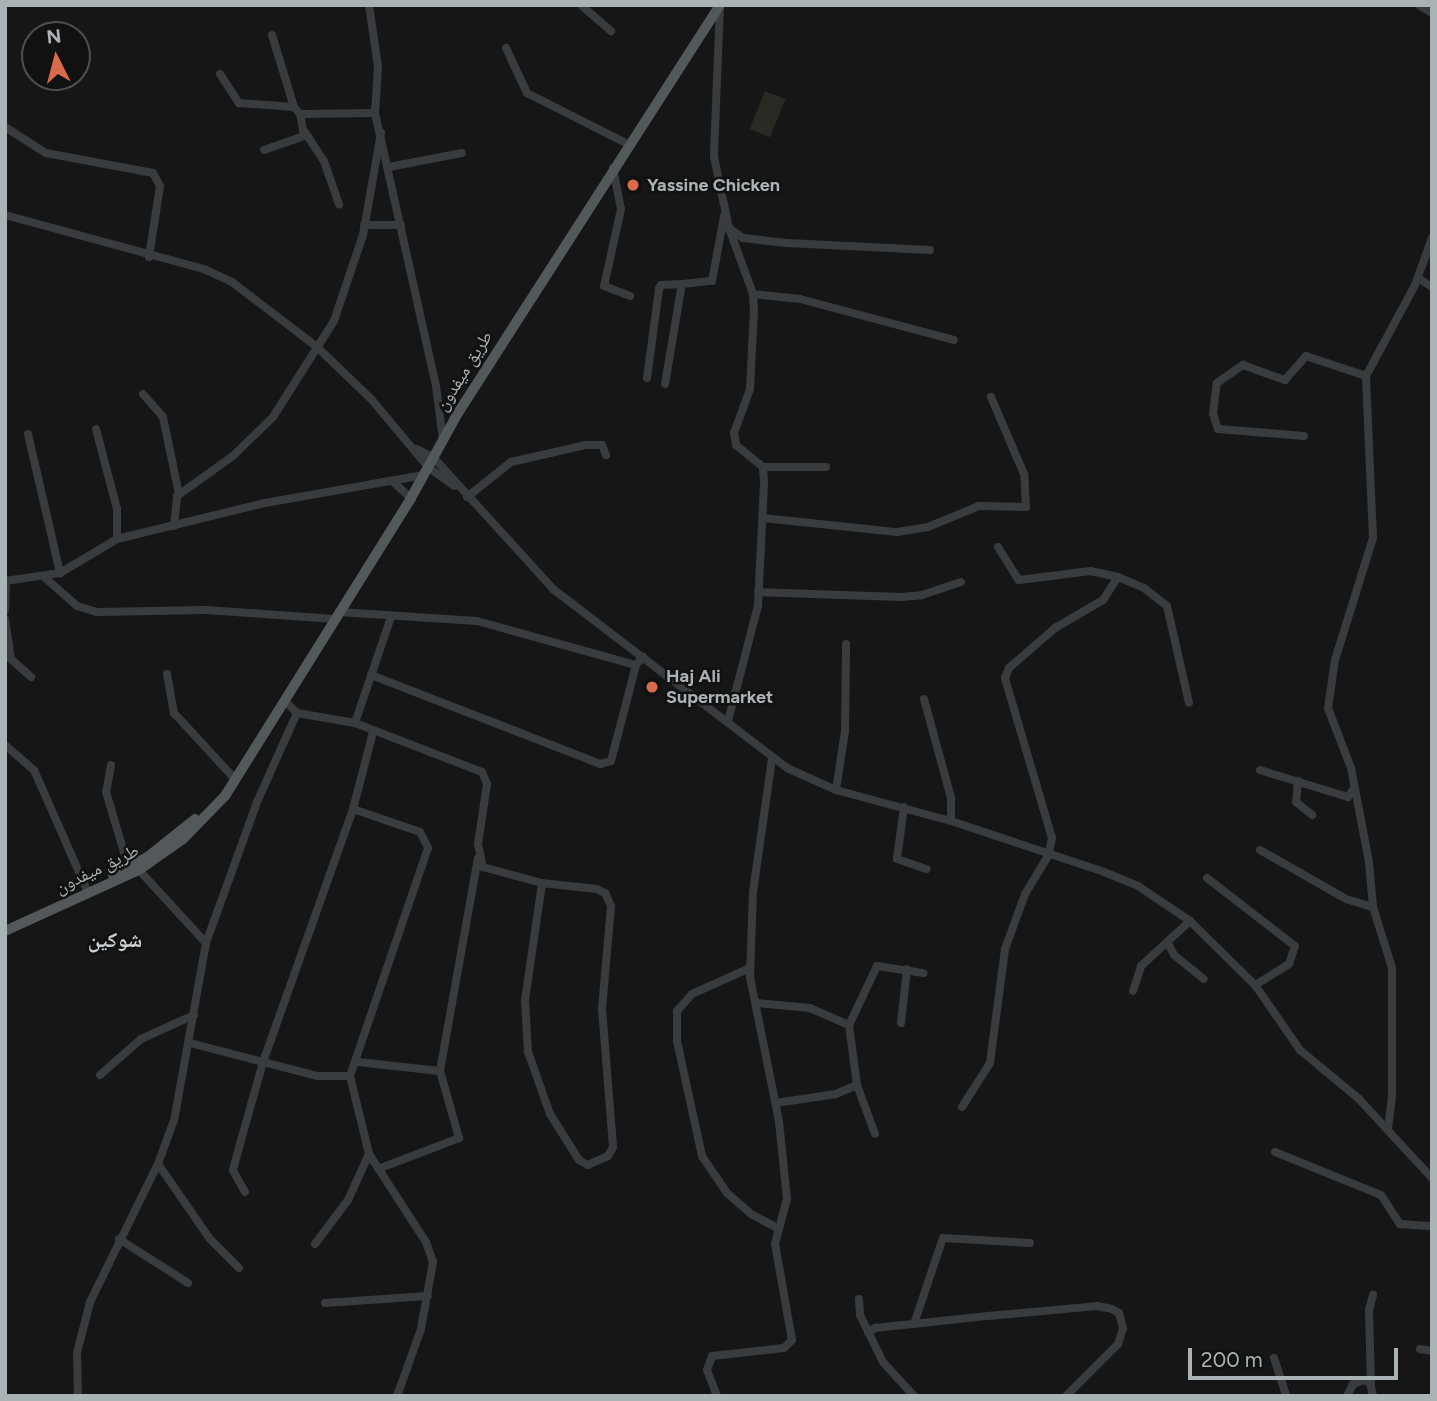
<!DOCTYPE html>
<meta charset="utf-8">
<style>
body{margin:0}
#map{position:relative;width:1437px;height:1401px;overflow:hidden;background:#161617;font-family:Figtree,"Noto Naskh Arabic",sans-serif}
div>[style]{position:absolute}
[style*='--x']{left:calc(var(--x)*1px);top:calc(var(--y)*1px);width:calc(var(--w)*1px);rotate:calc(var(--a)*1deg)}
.green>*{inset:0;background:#272b24;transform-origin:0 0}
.minor>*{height:8px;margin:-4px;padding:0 4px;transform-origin:4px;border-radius:4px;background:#393c3e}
.major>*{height:10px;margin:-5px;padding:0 5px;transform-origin:5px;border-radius:5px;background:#53585a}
.dots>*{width:19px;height:19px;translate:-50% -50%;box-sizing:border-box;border:4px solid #111112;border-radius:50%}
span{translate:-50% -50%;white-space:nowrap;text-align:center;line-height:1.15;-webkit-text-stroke:5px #111112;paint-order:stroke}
.poi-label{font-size:18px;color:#a9b2b5;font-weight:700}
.left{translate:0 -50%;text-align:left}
.street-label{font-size:18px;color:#a9b2b5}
.quarter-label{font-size:21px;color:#cacfd2;font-weight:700}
.frame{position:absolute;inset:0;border:7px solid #a9b2b5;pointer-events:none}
.north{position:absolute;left:21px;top:21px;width:70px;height:70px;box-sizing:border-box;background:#111112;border:2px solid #4e5153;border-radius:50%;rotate:354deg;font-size:19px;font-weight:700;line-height:28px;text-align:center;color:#a9b2b5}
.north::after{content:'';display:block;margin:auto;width:24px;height:32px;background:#da6b4a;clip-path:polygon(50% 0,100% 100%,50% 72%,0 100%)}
.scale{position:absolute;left:1188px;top:1348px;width:210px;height:32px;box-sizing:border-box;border:4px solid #a9b2b5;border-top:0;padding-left:9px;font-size:21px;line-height:24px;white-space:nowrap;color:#a9b2b5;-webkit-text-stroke:5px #111112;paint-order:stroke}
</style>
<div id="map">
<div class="green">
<div style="left:765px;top:91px;width:22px;height:41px;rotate:22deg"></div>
</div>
<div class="minor">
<div style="--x:369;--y:5;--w:63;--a:81.7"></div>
<div style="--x:378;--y:67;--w:46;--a:93.7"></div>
<div style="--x:375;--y:113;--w:280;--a:77.4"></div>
<div style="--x:436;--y:386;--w:54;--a:82.6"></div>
<div style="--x:581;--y:5;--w:40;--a:41"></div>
<div style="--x:720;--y:5;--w:152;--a:92.3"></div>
<div style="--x:714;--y:157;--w:73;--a:78.1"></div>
<div style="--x:729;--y:228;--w:17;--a:36"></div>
<div style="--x:743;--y:238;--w:44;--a:6.5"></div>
<div style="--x:787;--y:243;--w:143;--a:2.8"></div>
<div style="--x:1419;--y:5;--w:15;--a:32"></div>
<div style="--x:272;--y:35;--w:75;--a:73"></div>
<div style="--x:506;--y:48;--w:50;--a:65"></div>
<div style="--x:527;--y:93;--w:113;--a:26.8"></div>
<div style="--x:220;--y:74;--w:35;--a:57"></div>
<div style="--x:239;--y:103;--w:55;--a:4.2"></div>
<div style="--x:294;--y:107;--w:9;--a:49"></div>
<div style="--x:300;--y:114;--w:75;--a:-0.8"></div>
<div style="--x:5;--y:127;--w:49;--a:32.4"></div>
<div style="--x:46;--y:153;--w:109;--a:10.6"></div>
<div style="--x:153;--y:173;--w:15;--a:62"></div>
<div style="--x:160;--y:186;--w:72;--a:98.8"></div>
<div style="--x:305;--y:132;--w:35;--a:57"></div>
<div style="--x:324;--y:161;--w:46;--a:70.8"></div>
<div style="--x:264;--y:150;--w:42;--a:-19.3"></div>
<div style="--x:304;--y:136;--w:22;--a:-100"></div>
<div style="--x:389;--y:167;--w:74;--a:-10.9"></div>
<div style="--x:613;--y:168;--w:42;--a:79"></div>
<div style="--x:621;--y:209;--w:79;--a:102.4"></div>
<div style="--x:604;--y:286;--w:28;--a:21"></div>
<div style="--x:5;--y:215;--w:206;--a:15.2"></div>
<div style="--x:204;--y:269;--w:31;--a:25"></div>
<div style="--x:232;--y:282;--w:107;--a:37.4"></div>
<div style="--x:317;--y:347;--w:76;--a:43.9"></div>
<div style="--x:372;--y:400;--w:87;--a:50.1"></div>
<div style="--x:428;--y:467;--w:32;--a:36"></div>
<div style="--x:364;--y:225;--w:37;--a:0"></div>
<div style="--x:1418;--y:278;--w:17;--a:33"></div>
<div style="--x:753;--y:294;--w:47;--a:6.1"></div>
<div style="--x:800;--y:299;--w:159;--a:14.9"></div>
<div style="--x:647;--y:378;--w:90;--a:-82.3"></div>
<div style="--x:659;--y:289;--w:4;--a:-63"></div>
<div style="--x:661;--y:285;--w:21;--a:-3"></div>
<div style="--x:665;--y:384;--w:101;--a:-80.4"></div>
<div style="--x:682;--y:284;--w:30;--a:-6"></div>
<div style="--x:712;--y:281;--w:66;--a:-79.5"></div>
<div style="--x:143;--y:394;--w:30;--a:49"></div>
<div style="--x:163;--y:417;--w:79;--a:78.3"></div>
<div style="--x:96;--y:429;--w:83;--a:75.3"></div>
<div style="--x:117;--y:509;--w:30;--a:90"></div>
<div style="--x:28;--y:434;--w:143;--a:77"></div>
<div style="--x:1304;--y:436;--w:86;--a:-175.3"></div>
<div style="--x:1218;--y:429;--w:16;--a:-108"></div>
<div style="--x:1213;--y:414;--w:31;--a:-83"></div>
<div style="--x:1217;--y:383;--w:32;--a:-35"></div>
<div style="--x:1243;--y:365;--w:45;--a:19.7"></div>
<div style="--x:1285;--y:380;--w:32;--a:-49"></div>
<div style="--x:1306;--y:356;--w:63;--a:18.4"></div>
<div style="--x:416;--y:449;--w:19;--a:25"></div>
<div style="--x:433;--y:457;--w:178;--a:47.7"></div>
<div style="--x:553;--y:589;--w:295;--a:37.4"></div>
<div style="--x:787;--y:768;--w:54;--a:24.2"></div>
<div style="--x:836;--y:790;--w:119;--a:15.1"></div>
<div style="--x:951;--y:821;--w:161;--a:18.4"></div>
<div style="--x:1104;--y:872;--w:37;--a:22"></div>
<div style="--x:1138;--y:886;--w:63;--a:33.9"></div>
<div style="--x:1190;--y:921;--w:91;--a:44.6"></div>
<div style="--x:1255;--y:985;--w:79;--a:55.3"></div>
<div style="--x:1300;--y:1050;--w:77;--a:39.7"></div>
<div style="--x:1359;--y:1099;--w:108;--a:47.3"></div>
<div style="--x:763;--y:467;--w:63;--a:0"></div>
<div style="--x:392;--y:481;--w:25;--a:42"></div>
<div style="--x:467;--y:497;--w:56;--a:-38.5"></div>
<div style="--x:511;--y:462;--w:77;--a:-12.8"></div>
<div style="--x:586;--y:445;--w:16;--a:0"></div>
<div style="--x:602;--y:445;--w:11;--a:68"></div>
<div style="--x:763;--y:518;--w:135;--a:6"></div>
<div style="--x:897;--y:532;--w:31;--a:-9"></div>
<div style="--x:928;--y:527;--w:55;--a:-22.4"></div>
<div style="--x:979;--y:506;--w:47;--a:1.2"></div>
<div style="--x:1026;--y:507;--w:33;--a:-93"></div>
<div style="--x:1024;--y:474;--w:84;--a:-113.2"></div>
<div style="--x:174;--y:526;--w:30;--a:-84"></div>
<div style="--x:177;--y:496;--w:70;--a:-35.7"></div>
<div style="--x:234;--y:455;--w:54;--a:-44.3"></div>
<div style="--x:273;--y:417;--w:114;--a:-57.6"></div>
<div style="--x:334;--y:321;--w:91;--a:-71.4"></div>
<div style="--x:363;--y:235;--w:104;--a:-80"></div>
<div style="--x:998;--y:547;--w:39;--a:58"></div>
<div style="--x:1019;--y:580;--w:72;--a:-7.2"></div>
<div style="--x:1090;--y:571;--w:29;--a:12"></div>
<div style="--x:43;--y:576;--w:45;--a:41.4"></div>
<div style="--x:77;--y:606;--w:21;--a:17"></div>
<div style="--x:97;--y:612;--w:109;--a:-1.1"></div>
<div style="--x:206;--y:610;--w:128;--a:4"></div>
<div style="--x:5;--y:581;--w:56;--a:-8.3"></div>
<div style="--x:60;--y:573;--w:66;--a:-30.8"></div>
<div style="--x:117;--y:539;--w:152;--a:-13.7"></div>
<div style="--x:265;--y:503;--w:161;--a:-10"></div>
<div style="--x:758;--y:592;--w:143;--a:2"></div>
<div style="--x:901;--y:597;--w:21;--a:-5"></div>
<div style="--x:922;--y:595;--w:41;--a:-18.4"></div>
<div style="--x:5;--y:610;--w:29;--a:-88"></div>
<div style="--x:339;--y:612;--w:138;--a:3.7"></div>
<div style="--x:477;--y:621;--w:165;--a:15.5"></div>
<div style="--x:391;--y:617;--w:112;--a:108.8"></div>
<div style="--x:355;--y:723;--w:136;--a:21.1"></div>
<div style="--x:482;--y:772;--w:13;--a:67"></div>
<div style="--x:487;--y:784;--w:61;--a:98.5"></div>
<div style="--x:478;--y:844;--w:24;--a:78"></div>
<div style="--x:483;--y:867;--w:61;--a:15.2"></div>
<div style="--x:542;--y:883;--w:55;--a:6.2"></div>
<div style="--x:597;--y:889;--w:9;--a:27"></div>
<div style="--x:605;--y:893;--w:14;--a:65"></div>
<div style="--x:611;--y:906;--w:103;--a:95"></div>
<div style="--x:602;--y:1009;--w:138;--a:85.4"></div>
<div style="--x:613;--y:1147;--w:10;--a:119"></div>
<div style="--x:608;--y:1156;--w:22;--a:156"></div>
<div style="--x:588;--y:1165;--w:10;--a:-151"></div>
<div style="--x:579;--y:1160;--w:54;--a:-122.2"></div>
<div style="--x:550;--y:1114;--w:66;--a:-109.5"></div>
<div style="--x:528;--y:1052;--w:52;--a:-93.3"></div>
<div style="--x:525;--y:1000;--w:118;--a:-81.7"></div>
<div style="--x:5;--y:619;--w:40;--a:81.5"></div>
<div style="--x:11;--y:659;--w:27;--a:42"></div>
<div style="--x:167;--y:674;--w:40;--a:80"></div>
<div style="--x:174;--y:713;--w:88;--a:47.3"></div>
<div style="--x:371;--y:675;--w:246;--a:21.2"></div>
<div style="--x:600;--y:764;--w:11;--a:-15"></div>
<div style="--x:611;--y:761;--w:99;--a:-75.4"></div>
<div style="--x:636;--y:665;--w:11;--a:-49"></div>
<div style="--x:924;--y:699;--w:103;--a:74.7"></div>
<div style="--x:951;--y:798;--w:23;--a:90"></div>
<div style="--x:286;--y:702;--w:16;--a:45"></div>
<div style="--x:297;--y:713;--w:59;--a:9.8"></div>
<div style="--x:728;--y:721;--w:119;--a:-75.4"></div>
<div style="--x:758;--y:606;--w:123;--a:-87.2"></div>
<div style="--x:764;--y:483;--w:16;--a:-94"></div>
<div style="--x:763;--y:467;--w:35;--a:-141"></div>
<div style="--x:736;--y:445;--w:12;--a:-99"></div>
<div style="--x:734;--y:433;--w:47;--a:-70"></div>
<div style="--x:750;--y:389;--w:79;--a:-87.1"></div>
<div style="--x:754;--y:310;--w:16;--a:-94"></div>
<div style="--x:753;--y:294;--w:70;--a:-110"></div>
<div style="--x:5;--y:745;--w:38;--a:41"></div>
<div style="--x:34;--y:770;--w:129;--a:66.2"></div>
<div style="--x:111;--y:765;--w:27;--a:100"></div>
<div style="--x:106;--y:792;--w:63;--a:73.3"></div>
<div style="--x:124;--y:852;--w:16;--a:55"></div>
<div style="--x:1260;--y:770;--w:92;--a:17.1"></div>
<div style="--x:1348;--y:797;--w:11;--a:-56"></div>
<div style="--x:1298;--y:781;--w:21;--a:95"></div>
<div style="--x:1296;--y:802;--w:21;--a:39"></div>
<div style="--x:836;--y:790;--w:60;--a:-81.3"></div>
<div style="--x:845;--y:731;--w:87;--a:-89.3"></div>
<div style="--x:904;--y:807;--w:52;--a:97.7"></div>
<div style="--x:897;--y:859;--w:31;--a:19"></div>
<div style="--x:353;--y:809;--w:80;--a:-75.4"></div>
<div style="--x:1260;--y:850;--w:99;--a:29.7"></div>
<div style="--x:1346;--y:899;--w:28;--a:17"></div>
<div style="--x:1048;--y:856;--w:18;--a:-77"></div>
<div style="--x:1052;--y:838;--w:167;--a:-106.4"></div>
<div style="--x:1005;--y:678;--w:11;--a:-68"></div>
<div style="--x:1009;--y:668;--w:61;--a:-41"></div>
<div style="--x:1055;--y:628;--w:56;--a:-30.3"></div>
<div style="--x:1103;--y:600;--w:27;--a:-57"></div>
<div style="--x:1118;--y:577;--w:28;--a:23"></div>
<div style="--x:1144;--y:588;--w:29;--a:38"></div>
<div style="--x:1167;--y:606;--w:99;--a:77.2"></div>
<div style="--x:139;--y:870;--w:99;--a:47.5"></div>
<div style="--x:206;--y:943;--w:150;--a:-70.1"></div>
<div style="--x:257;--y:802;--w:98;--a:-65.8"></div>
<div style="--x:1207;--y:878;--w:111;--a:37.7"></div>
<div style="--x:1295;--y:946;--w:19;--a:108"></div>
<div style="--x:1289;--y:964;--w:40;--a:148"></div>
<div style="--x:206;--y:943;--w:180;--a:100.2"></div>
<div style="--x:174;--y:1120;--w:47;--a:110"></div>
<div style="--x:158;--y:1164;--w:91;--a:55.3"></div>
<div style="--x:210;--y:1239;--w:41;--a:45"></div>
<div style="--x:1168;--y:943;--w:13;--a:63"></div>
<div style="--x:1174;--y:955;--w:38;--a:39"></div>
<div style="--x:750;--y:968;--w:64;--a:155.9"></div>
<div style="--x:692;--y:994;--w:23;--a:131"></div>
<div style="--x:677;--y:1011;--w:30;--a:90"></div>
<div style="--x:677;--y:1041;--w:118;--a:77.7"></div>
<div style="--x:702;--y:1156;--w:45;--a:56"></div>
<div style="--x:727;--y:1193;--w:32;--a:41"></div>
<div style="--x:751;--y:1214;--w:30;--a:28"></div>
<div style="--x:1133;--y:991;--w:26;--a:-72"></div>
<div style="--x:1141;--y:966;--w:67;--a:-42.6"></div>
<div style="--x:757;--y:1003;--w:53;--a:5.4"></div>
<div style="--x:810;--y:1008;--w:43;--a:23.6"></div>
<div style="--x:849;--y:1025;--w:61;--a:82.4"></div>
<div style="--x:857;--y:1085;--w:23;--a:157"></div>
<div style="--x:836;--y:1094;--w:61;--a:171.5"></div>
<div style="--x:901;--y:1023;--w:54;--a:-83.7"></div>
<div style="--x:849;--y:1025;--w:65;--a:-64.6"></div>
<div style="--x:877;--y:966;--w:47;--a:8.7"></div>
<div style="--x:190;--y:1043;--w:132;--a:14.5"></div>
<div style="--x:318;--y:1076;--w:32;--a:0"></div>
<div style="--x:358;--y:1062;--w:82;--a:6.3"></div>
<div style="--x:440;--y:1071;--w:216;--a:-79.9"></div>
<div style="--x:100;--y:1075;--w:55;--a:-41.3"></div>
<div style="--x:141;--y:1039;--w:58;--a:-24.4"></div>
<div style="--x:857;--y:1085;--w:52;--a:69.8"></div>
<div style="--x:962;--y:1107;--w:52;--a:-57.5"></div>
<div style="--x:990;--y:1063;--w:115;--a:-82.5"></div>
<div style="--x:1005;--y:949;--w:59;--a:-70"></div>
<div style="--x:1025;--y:894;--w:44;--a:-58.8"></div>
<div style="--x:1388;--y:1129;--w:35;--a:-83"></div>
<div style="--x:1392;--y:1094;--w:126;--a:-90"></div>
<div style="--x:1392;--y:968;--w:64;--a:-107.3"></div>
<div style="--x:1373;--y:907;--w:45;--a:-95.1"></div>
<div style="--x:1369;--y:862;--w:96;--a:-100.8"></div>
<div style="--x:1351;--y:768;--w:64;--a:-111"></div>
<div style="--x:1328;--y:708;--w:49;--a:-81.7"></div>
<div style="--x:1335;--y:660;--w:128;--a:-72.7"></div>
<div style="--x:1373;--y:538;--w:162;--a:-92.5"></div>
<div style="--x:1366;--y:376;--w:103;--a:-61.7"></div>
<div style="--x:1415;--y:285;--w:50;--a:-70.1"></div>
<div style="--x:1275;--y:1152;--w:114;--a:22.1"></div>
<div style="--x:1381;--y:1195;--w:35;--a:57"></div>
<div style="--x:1400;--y:1224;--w:32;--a:4"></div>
<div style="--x:369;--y:1154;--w:105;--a:57.1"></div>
<div style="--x:426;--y:1242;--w:21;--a:71"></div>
<div style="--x:433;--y:1262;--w:68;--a:100.2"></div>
<div style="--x:421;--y:1329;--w:71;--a:109.7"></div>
<div style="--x:378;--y:1169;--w:87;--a:-20.9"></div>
<div style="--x:459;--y:1138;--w:70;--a:-105.8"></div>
<div style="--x:245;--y:1192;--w:25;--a:-119"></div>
<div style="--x:233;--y:1170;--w:27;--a:-75"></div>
<div style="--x:240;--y:1144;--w:85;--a:-74.3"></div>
<div style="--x:263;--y:1062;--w:269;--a:-70.4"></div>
<div style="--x:353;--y:809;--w:71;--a:18.9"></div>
<div style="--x:420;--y:832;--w:18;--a:63"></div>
<div style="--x:428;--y:848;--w:241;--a:108.9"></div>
<div style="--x:350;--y:1076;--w:80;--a:76.3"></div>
<div style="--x:369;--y:1154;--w:51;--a:114.5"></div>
<div style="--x:348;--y:1200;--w:55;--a:126.9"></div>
<div style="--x:119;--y:1239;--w:82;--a:32.5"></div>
<div style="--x:859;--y:1299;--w:16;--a:86"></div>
<div style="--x:860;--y:1315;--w:52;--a:63.9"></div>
<div style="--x:883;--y:1362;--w:46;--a:47.6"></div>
<div style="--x:325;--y:1303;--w:103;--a:-3.9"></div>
<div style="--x:914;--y:1324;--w:91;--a:-71.4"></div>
<div style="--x:943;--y:1238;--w:87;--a:3.3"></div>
<div style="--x:868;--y:1333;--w:9;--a:-36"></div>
<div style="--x:875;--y:1328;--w:114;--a:-6.1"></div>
<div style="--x:988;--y:1316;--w:109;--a:-5.2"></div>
<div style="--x:1097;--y:1306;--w:15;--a:11"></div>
<div style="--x:1112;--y:1309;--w:8;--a:30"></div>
<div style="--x:1119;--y:1313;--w:16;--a:75"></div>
<div style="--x:1123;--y:1328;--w:17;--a:107"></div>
<div style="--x:1118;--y:1344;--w:74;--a:135"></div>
<div style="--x:1420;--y:1349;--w:12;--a:9"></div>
<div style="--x:1274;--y:1358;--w:40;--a:72"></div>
<div style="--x:1371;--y:1385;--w:75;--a:-91.5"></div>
<div style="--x:1369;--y:1310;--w:16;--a:-75"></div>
<div style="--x:78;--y:1396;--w:43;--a:-91.3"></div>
<div style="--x:77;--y:1353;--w:53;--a:-75.7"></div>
<div style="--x:90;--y:1302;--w:154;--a:-63.8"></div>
<div style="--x:717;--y:1396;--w:28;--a:-111"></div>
<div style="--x:707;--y:1370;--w:15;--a:-70"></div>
<div style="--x:712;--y:1356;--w:72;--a:-6.3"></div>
<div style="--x:784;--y:1348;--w:11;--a:-45"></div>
<div style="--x:792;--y:1340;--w:97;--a:-100"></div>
<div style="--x:775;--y:1244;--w:47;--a:-75.1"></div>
<div style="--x:787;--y:1199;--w:78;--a:-95.9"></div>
<div style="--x:779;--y:1121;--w:147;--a:-101.4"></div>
<div style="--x:750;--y:977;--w:85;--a:-88"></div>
<div style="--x:753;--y:892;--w:135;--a:-81.9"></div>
<div style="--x:1347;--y:1396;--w:13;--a:-63"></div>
<div style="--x:1353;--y:1384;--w:12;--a:-20"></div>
<div style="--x:1364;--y:1380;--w:7;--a:27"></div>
<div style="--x:1370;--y:1383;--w:13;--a:77"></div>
</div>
<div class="major">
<div style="--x:113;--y:875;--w:41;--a:-27.8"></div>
<div style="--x:149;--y:856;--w:59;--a:-38.8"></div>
<div style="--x:5;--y:931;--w:147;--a:-24.5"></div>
<div style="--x:139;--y:870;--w:54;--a:-35.2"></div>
<div style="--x:183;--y:839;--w:60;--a:-45.7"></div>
<div style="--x:225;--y:796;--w:351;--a:-58"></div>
<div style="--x:411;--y:498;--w:97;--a:-61.1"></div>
<div style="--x:458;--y:413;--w:485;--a:-57.3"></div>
</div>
<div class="dots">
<div style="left:633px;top:185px;background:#da6b4a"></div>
<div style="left:652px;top:687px;background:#da6b4a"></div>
</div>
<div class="poi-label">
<span class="left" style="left:647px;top:185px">Yassine Chicken</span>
<span class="left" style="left:666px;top:687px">Haj Ali<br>Supermarket</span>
</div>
<div class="street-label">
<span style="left:464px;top:371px;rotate:-58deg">طريق ميفدون</span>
<span style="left:97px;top:869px;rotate:-26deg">طريق ميفدون</span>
</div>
<div class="quarter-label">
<span style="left:115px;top:940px">شوكين</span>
</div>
<div class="frame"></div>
<div class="north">N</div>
<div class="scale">200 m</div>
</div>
